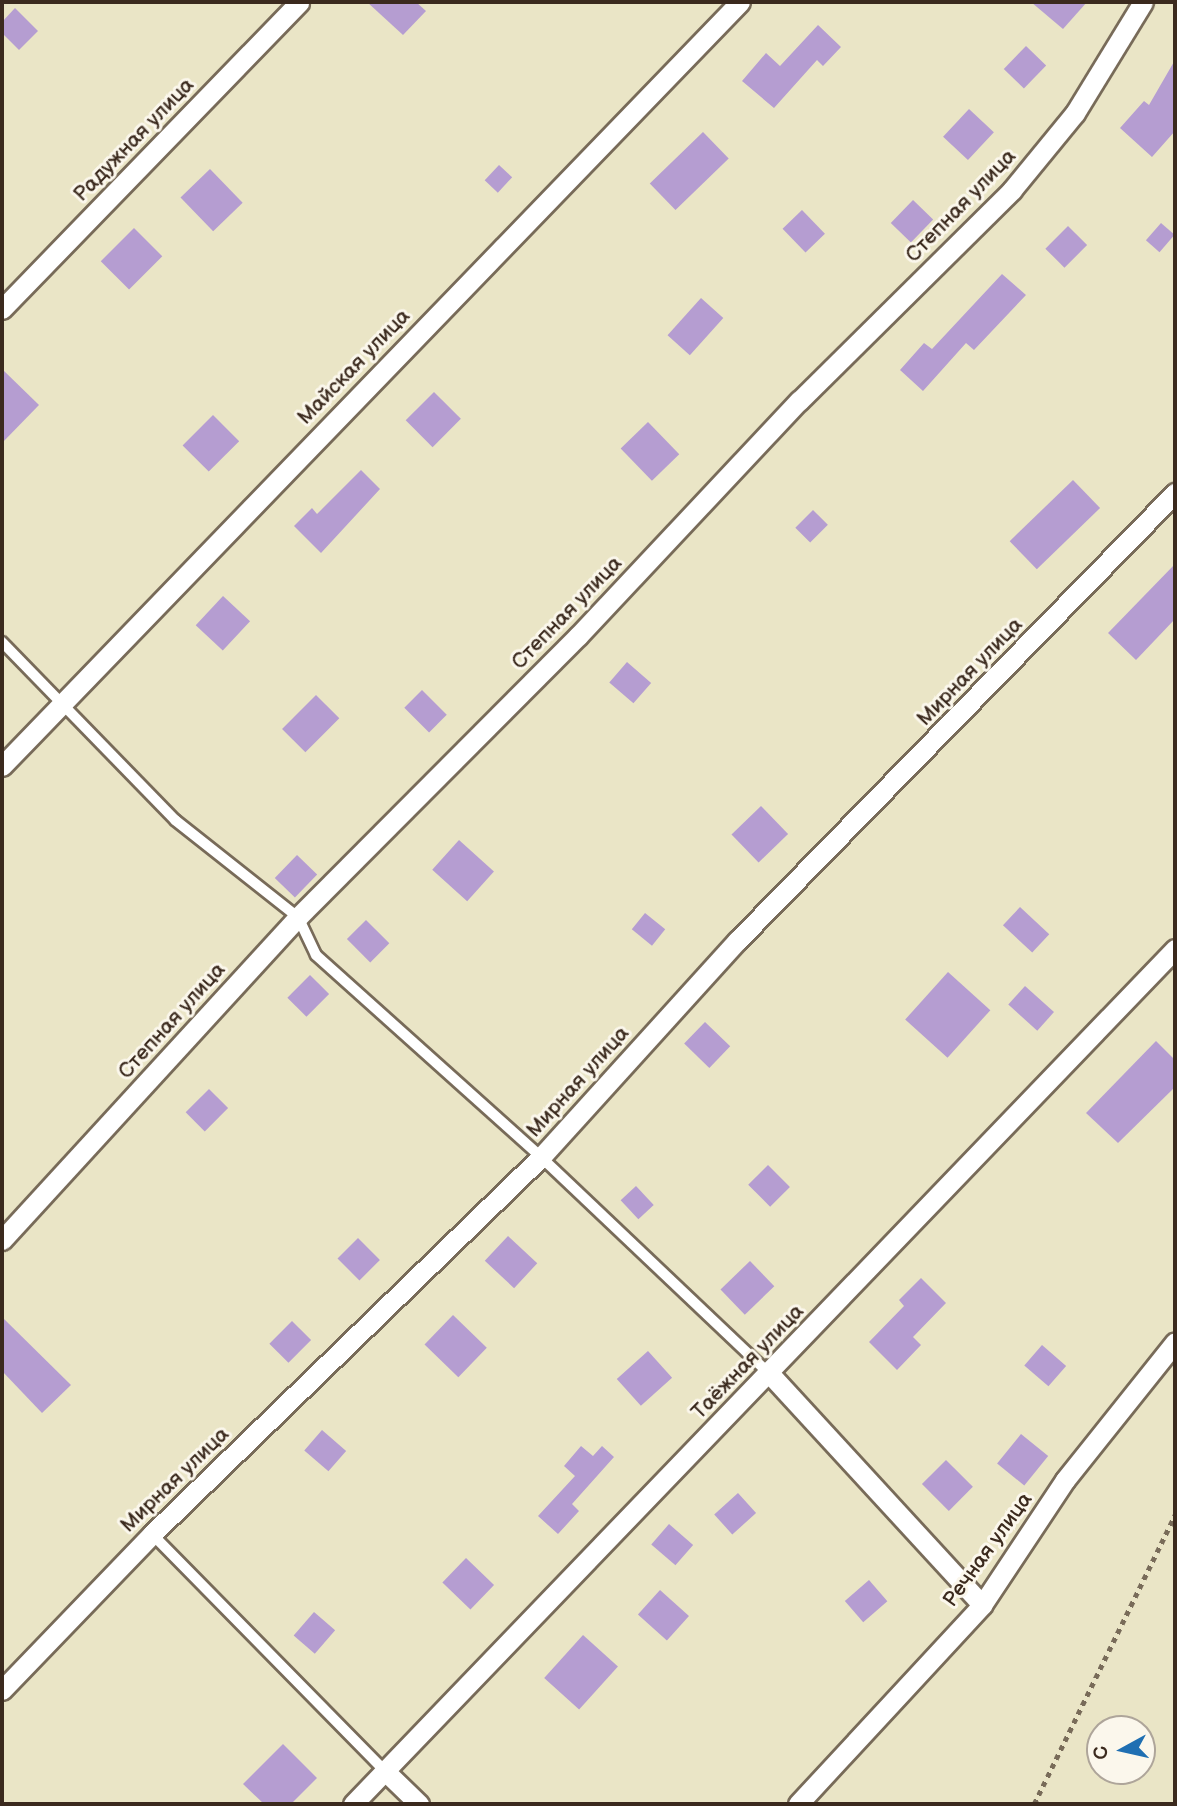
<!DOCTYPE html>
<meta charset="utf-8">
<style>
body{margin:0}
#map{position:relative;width:1177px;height:1806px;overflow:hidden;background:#eae5c6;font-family:"Balsamiq Sans",sans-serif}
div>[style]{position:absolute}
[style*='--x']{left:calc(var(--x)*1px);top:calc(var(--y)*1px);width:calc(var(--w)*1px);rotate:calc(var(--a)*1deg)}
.building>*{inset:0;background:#b59dd1;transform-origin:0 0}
.path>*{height:4.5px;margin-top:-2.25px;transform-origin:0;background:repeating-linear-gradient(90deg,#786b59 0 5px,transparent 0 10px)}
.roads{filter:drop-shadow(2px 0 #786b59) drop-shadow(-2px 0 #786b59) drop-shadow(0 2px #786b59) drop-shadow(0 -2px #786b59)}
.service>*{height:10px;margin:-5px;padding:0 5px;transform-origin:5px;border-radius:5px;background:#fff}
.minor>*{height:19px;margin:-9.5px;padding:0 9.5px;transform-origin:9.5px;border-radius:9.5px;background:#fff}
span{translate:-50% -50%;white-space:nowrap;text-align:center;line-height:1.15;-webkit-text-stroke:6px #fbf7ec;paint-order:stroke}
.street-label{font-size:21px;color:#3b2a1e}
.frame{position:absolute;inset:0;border:4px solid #3b2a1e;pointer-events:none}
.north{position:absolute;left:1086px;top:1715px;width:70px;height:70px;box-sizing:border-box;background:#fbf7ec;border:2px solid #aea59a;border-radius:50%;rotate:262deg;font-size:19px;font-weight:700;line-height:28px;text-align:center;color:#3b2a1e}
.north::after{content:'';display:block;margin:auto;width:24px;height:32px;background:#1f6fb2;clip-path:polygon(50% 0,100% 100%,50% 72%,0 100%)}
</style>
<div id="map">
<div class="building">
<div style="clip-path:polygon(367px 2px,416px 2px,426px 11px,403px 35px)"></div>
<div style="clip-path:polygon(1031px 2px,1087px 2px,1063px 29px)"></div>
<div style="clip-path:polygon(15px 8px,38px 31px,19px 50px,2px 33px,2px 22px)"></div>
<div style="clip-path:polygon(818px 25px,841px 47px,823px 66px,817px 60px,774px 108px,742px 81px,766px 53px,780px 66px)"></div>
<div style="left:1026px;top:46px;width:28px;height:32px;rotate:44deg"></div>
<div style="clip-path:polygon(1175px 60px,1175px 131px,1152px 157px,1120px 128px,1144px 101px,1149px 105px)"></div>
<div style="left:969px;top:109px;width:34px;height:38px;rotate:43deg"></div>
<div style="left:703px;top:132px;width:37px;height:74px;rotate:46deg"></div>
<div style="left:499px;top:165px;width:18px;height:21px;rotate:43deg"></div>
<div style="left:210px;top:169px;width:47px;height:41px;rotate:46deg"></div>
<div style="left:913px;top:200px;width:28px;height:32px;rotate:44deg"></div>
<div style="left:802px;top:210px;width:33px;height:27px;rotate:46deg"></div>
<div style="left:1161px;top:223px;width:18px;height:23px;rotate:41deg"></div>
<div style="left:1068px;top:226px;width:27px;height:32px;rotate:45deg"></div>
<div style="left:134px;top:228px;width:40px;height:47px;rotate:45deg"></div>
<div style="clip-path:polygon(1002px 274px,1026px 295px,974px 350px,966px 343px,923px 391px,900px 370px,924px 343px,932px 349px)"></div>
<div style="left:701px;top:298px;width:30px;height:50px;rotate:42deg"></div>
<div style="clip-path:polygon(2px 369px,39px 405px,2px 443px)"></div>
<div style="left:434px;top:392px;width:38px;height:40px;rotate:45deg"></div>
<div style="left:213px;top:415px;width:37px;height:43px;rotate:45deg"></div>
<div style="left:648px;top:422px;width:45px;height:38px;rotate:46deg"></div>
<div style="clip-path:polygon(361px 470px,380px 489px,321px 553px,294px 526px,312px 508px,317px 514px)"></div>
<div style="left:1073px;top:480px;width:39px;height:88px;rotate:46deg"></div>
<div style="left:813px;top:510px;width:21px;height:25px;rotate:45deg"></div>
<div style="clip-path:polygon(1175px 564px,1175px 619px,1136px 660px,1108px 633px)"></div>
<div style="left:223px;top:596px;width:37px;height:40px;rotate:43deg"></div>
<div style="left:627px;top:662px;width:32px;height:27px;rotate:41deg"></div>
<div style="left:422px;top:690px;width:35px;height:25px;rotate:45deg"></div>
<div style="left:316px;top:695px;width:33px;height:48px;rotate:45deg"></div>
<div style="left:761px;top:806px;width:39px;height:41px;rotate:46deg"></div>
<div style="left:459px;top:840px;width:47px;height:40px;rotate:42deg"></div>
<div style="left:297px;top:855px;width:28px;height:32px;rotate:44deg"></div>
<div style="left:1020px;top:907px;width:40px;height:25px;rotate:43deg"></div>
<div style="left:645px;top:913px;width:26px;height:21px;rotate:39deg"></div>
<div style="left:366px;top:920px;width:33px;height:27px;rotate:45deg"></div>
<div style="left:948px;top:972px;width:57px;height:64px;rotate:42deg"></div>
<div style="left:310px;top:975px;width:27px;height:32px;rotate:45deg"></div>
<div style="left:1025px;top:986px;width:39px;height:25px;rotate:42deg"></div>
<div style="left:705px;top:1022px;width:35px;height:30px;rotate:44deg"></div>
<div style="clip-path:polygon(1156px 1041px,1175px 1060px,1175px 1087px,1118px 1143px,1086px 1113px)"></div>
<div style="left:209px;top:1089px;width:27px;height:33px;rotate:45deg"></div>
<div style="left:768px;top:1165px;width:31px;height:28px;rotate:45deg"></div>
<div style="left:636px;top:1186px;width:26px;height:21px;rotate:47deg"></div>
<div style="left:508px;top:1236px;width:40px;height:34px;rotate:43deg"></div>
<div style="left:358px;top:1238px;width:31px;height:29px;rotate:45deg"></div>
<div style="left:750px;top:1261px;width:35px;height:41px;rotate:46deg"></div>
<div style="clip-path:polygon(921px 1278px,946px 1303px,913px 1337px,921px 1345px,897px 1370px,869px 1342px,904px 1306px,899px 1300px)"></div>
<div style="left:453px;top:1315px;width:47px;height:41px;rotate:44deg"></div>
<div style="clip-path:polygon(2px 1317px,71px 1385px,42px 1413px,2px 1371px)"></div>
<div style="left:292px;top:1321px;width:27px;height:32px;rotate:45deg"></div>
<div style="left:1042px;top:1345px;width:32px;height:27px;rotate:41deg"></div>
<div style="left:648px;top:1351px;width:36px;height:42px;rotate:48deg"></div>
<div style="left:322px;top:1430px;width:32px;height:27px;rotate:41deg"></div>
<div style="left:1021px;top:1434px;width:35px;height:38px;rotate:39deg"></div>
<div style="clip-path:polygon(581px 1446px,593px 1456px,602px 1446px,614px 1457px,572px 1504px,579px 1511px,558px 1534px,538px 1516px,575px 1476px,564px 1466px)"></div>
<div style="left:946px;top:1460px;width:38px;height:34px;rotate:45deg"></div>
<div style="left:738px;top:1493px;width:27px;height:32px;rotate:48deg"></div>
<div style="left:669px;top:1524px;width:32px;height:27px;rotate:41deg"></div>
<div style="left:466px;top:1558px;width:39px;height:34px;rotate:44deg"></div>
<div style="left:869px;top:1580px;width:28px;height:32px;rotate:49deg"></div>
<div style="left:660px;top:1590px;width:39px;height:33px;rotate:42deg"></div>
<div style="left:314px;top:1612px;width:28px;height:31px;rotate:41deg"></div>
<div style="left:583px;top:1635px;width:47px;height:58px;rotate:42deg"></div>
<div style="clip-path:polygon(283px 1744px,317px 1778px,291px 1804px,264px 1804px,243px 1784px)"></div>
</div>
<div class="path">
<div style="--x:1034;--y:1804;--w:322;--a:-64"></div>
</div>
<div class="roads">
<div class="service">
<div style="--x:2;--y:642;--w:248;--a:45.8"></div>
<div style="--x:175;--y:820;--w:157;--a:38.3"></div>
<div style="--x:298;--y:917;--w:42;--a:64.7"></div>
<div style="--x:316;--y:955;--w:302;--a:41.9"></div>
<div style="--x:541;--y:1157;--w:314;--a:43.5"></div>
<div style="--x:152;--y:1534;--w:334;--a:45.5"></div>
</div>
<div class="minor">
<div style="--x:2;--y:309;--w:427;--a:-45.9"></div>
<div style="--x:2;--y:766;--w:1062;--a:-45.99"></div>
<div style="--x:2;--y:1240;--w:438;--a:-47.5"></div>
<div style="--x:298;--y:917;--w:397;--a:-45.1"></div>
<div style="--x:578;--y:636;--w:323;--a:-46.8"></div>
<div style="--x:799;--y:401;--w:300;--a:-44.7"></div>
<div style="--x:1012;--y:190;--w:99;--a:-50.7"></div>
<div style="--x:1075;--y:113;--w:130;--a:-58.5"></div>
<div style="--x:769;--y:1373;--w:315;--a:47.4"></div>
<div style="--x:2;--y:1690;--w:216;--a:-46.1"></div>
<div style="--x:152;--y:1534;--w:542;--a:-44.1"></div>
<div style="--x:541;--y:1157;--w:292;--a:-47.8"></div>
<div style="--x:737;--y:941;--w:627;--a:-45.65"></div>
<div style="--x:386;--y:1772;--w:46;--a:44.1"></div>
<div style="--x:353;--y:1804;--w:1186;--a:-46.13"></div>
<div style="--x:798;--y:1804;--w:271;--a:-47.2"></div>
<div style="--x:982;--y:1605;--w:150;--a:-56.4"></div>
<div style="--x:1065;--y:1480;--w:176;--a:-51.4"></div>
</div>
</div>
<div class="street-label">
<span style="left:134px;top:140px;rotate:-46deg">Радужная улица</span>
<span style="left:961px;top:206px;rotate:-46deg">Степная улица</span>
<span style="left:354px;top:367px;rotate:-46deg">Майская улица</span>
<span style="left:567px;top:613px;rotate:-46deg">Степная улица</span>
<span style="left:970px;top:672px;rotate:-46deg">Мирная улица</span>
<span style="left:172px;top:1021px;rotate:-48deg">Степная улица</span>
<span style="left:578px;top:1082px;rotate:-48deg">Мирная улица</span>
<span style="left:748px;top:1362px;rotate:-46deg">Таёжная улица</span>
<span style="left:175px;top:1480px;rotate:-44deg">Мирная улица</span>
<span style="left:988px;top:1550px;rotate:-54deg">Речная улица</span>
</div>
<div class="frame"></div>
<div class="north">С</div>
</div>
